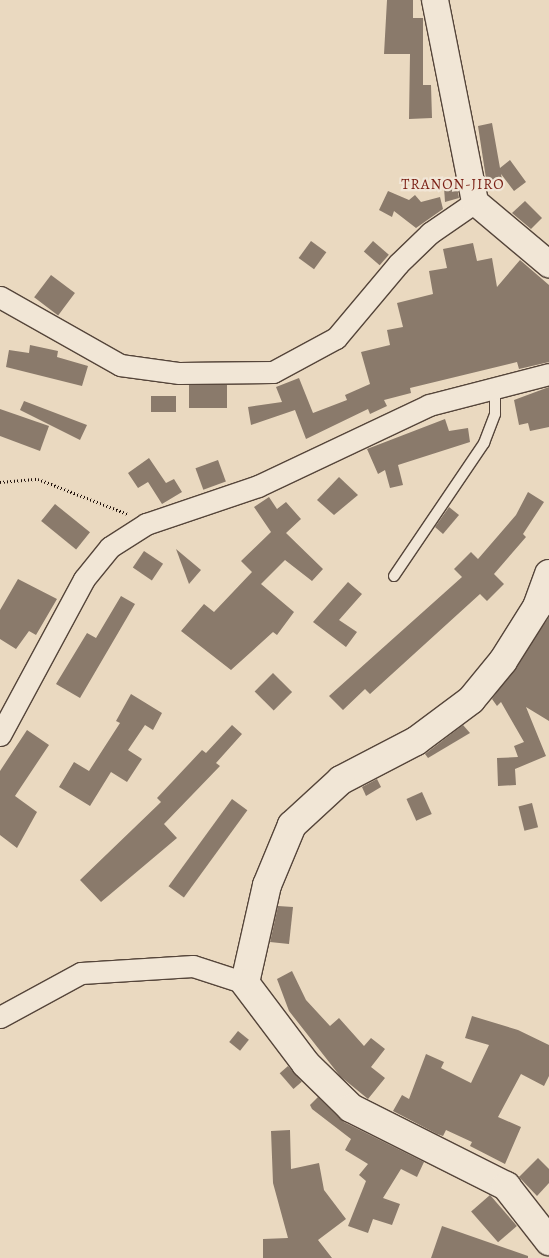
<!DOCTYPE html>
<style>
body{margin:0}
#map{position:relative;width:549px;height:1258px;overflow:hidden;background:#ead9c0;font-family:Alegreya,serif}
div>[style]{position:absolute}
[style*='--x']{left:calc(var(--x)*1px);top:calc(var(--y)*1px);width:calc(var(--w)*1px);rotate:calc(var(--a)*1deg)}
.building>*{inset:0;background:#8a7a6b;transform-origin:0 0}
.path>*{height:3px;margin-top:-1.5px;transform-origin:0;background:repeating-linear-gradient(90deg,#23140e 0 1px,transparent 0 3.5px)}
.roads{filter:drop-shadow(1px 0 #55453a) drop-shadow(-1px 0 #55453a) drop-shadow(0 1px #55453a) drop-shadow(0 -1px #55453a)}
.service>*{height:10px;margin:-5px;padding:0 5px;transform-origin:5px;border-radius:5px;background:#f1e6d6}
.minor>*{height:21px;margin:-10.5px;padding:0 10.5px;transform-origin:10.5px;border-radius:10.5px;background:#f1e6d6}
.tertiary>*{height:26px;margin:-13px;padding:0 13px;transform-origin:13px;border-radius:13px;background:#f1e6d6}
.secondary>*{height:28px;margin:-14px;padding:0 14px;transform-origin:14px;border-radius:14px;background:#f1e6d6}
span{translate:-50% -50%;white-space:nowrap;text-align:center;line-height:1.15;-webkit-text-stroke:4.5px #f1e6d6;paint-order:stroke}
.neighbourhood-label{font-size:15px;color:#7a1f14;letter-spacing:1px}
</style>
<div id="map">
<div class="building">
<div style="clip-path:polygon(387px 0,413px 0,413px 18px,423px 18px,423px 85px,431px 85px,432px 118px,409px 119px,410px 54px,384px 54px)"></div>
<div style="clip-path:polygon(492px 123px,500px 168px,510px 160px,526px 182px,514px 191px,501px 174px,502px 179px,487px 185px,478px 126px)"></div>
<div style="clip-path:polygon(457px 186px,459px 198px,445px 202px,444px 187px)"></div>
<div style="clip-path:polygon(388px 191px,409px 200px,415px 195px,421px 202px,440px 197px,443px 209px,416px 228px,394px 211px,392px 217px,379px 210px)"></div>
<div style="clip-path:polygon(525px 201px,542px 218px,531px 229px,512px 213px)"></div>
<div style="left:311px;top:241px;width:19px;height:21px;rotate:36deg"></div>
<div style="left:373px;top:241px;width:21px;height:14px;rotate:41deg"></div>
<div style="clip-path:polygon(473px 243px,477px 261px,492px 258px,497px 287px,520px 260px,549px 285px,549px 362px,519px 369px,517px 362px,410px 388px,411px 393px,384px 400px,387px 406px,370px 414px,368px 409px,306px 439px,295px 410px,251px 425px,248px 407px,282px 402px,276px 387px,299px 378px,313px 413px,347px 400px,345px 395px,370px 384px,361px 352px,390px 345px,387px 330px,403px 327px,397px 303px,433px 294px,429px 271px,447px 268px,443px 249px)"></div>
<div style="left:51px;top:275px;width:30px;height:28px;rotate:37deg"></div>
<div style="clip-path:polygon(30px 345px,58px 351px,57px 357px,88px 366px,82px 386px,6px 367px,9px 350px,29px 353px)"></div>
<div style="left:189px;top:385px;width:38px;height:23px"></div>
<div style="clip-path:polygon(549px 387px,549px 427px,530px 431px,528px 423px,519px 425px,514px 400px)"></div>
<div style="left:151px;top:396px;width:25px;height:16px"></div>
<div style="clip-path:polygon(24px 401px,87px 425px,80px 440px,20px 410px)"></div>
<div style="clip-path:polygon(0 409px,49px 426px,40px 451px,0 436px)"></div>
<div style="clip-path:polygon(445px 419px,449px 431px,468px 428px,470px 442px,398px 465px,403px 485px,390px 488px,385px 470px,378px 474px,367px 449px)"></div>
<div style="clip-path:polygon(149px 458px,166px 483px,174px 479px,182px 492px,162px 504px,148px 482px,138px 488px,128px 473px)"></div>
<div style="left:218px;top:460px;width:23px;height:24px;rotate:70deg"></div>
<div style="clip-path:polygon(339px 477px,358px 495px,334px 515px,317px 500px)"></div>
<div style="clip-path:polygon(528px 492px,544px 502px,523px 534px,526px 537px,494px 574px,504px 584px,487px 601px,480px 594px,370px 694px,365px 689px,343px 710px,329px 696px,462px 577px,454px 569px,471px 552px,478px 559px,516px 515px)"></div>
<div style="clip-path:polygon(269px 497px,277px 509px,286px 502px,301px 519px,286px 533px,323px 569px,312px 581px,285px 560px,261px 584px,294px 612px,277px 635px,273px 632px,231px 670px,181px 631px,204px 604px,214px 612px,252px 572px,241px 561px,271px 532px,254px 507px)"></div>
<div style="left:55px;top:504px;width:45px;height:22px;rotate:39deg"></div>
<div style="clip-path:polygon(449px 507px,459px 515px,443px 534px,435px 527px)"></div>
<div style="clip-path:polygon(176px 549px,201px 570px,189px 584px)"></div>
<div style="left:144px;top:551px;width:23px;height:20px;rotate:34deg"></div>
<div style="clip-path:polygon(18px 579px,57px 599px,36px 635px,29px 631px,16px 649px,0 639px,0 610px)"></div>
<div style="clip-path:polygon(348px 582px,362px 594px,339px 620px,357px 632px,346px 647px,313px 622px)"></div>
<div style="clip-path:polygon(121px 596px,135px 604px,80px 698px,56px 684px,87px 633px,96px 638px)"></div>
<div style="clip-path:polygon(549px 617px,549px 721px,526px 707px,546px 756px,515px 769px,516px 785px,498px 786px,497px 758px,518px 757px,514px 746px,524px 742px,501px 702px,497px 706px,492px 699px)"></div>
<div style="left:273px;top:673px;width:27px;height:26px;rotate:45deg"></div>
<div style="clip-path:polygon(131px 694px,162px 713px,153px 730px,145px 725px,128px 750px,142px 759px,127px 782px,111px 772px,90px 806px,59px 787px,74px 762px,89px 771px,120px 723px,116px 721px)"></div>
<div style="clip-path:polygon(232px 725px,242px 734px,216px 763px,220px 766px,164px 824px,177px 838px,101px 902px,80px 880px,161px 802px,157px 798px,202px 750px,206px 753px)"></div>
<div style="clip-path:polygon(463px 725px,470px 733px,428px 758px,425px 754px)"></div>
<div style="clip-path:polygon(27px 730px,49px 745px,15px 796px,37px 812px,17px 848px,0 835px,0 771px)"></div>
<div style="clip-path:polygon(377px 779px,381px 787px,366px 796px,362px 787px)"></div>
<div style="left:422px;top:792px;width:24px;height:17px;rotate:66deg"></div>
<div style="left:232px;top:799px;width:19px;height:108px;rotate:36deg"></div>
<div style="left:532px;top:803px;width:25px;height:14px;rotate:76deg"></div>
<div style="clip-path:polygon(278px 906px,293px 907px,289px 944px,270px 942px)"></div>
<div style="clip-path:polygon(292px 971px,306px 1000px,330px 1026px,339px 1018px,364px 1046px,371px 1038px,385px 1049px,371px 1067px,385px 1078px,368px 1099px,340px 1076px,289px 1011px,277px 979px)"></div>
<div style="clip-path:polygon(472px 1016px,518px 1030px,549px 1045px,549px 1076px,544px 1086px,521px 1074px,498px 1117px,521px 1127px,505px 1164px,470px 1146px,472px 1142px,446px 1130px,443px 1136px,437px 1134px,393px 1111px,402px 1095px,409px 1099px,426px 1054px,444px 1062px,441px 1068px,471px 1083px,489px 1045px,465px 1038px)"></div>
<div style="left:238px;top:1031px;width:14px;height:14px;rotate:39deg"></div>
<div style="left:288px;top:1066px;width:21px;height:11px;rotate:49deg"></div>
<div style="clip-path:polygon(318px 1097px,344px 1122px,424px 1162px,417px 1177px,401px 1169px,383px 1198px,400px 1204px,392px 1225px,373px 1219px,368px 1233px,348px 1226px,366px 1181px,359px 1175px,368px 1164px,345px 1150px,351px 1139px,312px 1109px,310px 1105px)"></div>
<div style="clip-path:polygon(290px 1130px,291px 1169px,319px 1163px,324px 1190px,346px 1219px,318px 1240px,332px 1258px,263px 1258px,263px 1239px,288px 1238px,273px 1183px,271px 1131px)"></div>
<div style="clip-path:polygon(538px 1158px,549px 1169px,549px 1183px,537px 1196px,519px 1177px)"></div>
<div style="left:490px;top:1195px;width:41px;height:25px;rotate:49deg"></div>
<div style="clip-path:polygon(442px 1226px,528px 1256px,528px 1258px,431px 1258px)"></div>
</div>
<div class="path">
<div style="--x:0;--y:482;--w:38;--a:-5"></div>
<div style="--x:38;--y:479;--w:97;--a:21.3"></div>
</div>
<div class="roads">
<div class="service">
<div style="--x:394;--y:576;--w:161;--a:-55.9"></div>
<div style="--x:484;--y:443;--w:31;--a:-69"></div>
<div style="--x:495;--y:414;--w:27;--a:-90"></div>
</div>
<div class="minor">
<div style="--x:0;--y:297;--w:138;--a:29.5"></div>
<div style="--x:120;--y:365;--w:60;--a:7.7"></div>
<div style="--x:179;--y:373;--w:94;--a:-0.6"></div>
<div style="--x:273;--y:372;--w:72;--a:-28.4"></div>
<div style="--x:336;--y:338;--w:97;--a:-50"></div>
<div style="--x:398;--y:264;--w:45;--a:-44.1"></div>
<div style="--x:430;--y:233;--w:55;--a:-34.6"></div>
<div style="--x:0;--y:735;--w:177;--a:-61.7"></div>
<div style="--x:84;--y:579;--w:41;--a:-50.9"></div>
<div style="--x:110;--y:547;--w:43;--a:-32.6"></div>
<div style="--x:146;--y:524;--w:118;--a:-18.7"></div>
<div style="--x:258;--y:486;--w:189;--a:-25.3"></div>
<div style="--x:429;--y:405;--w:124;--a:-14.5"></div>
<div style="--x:0;--y:1017;--w:92;--a:-28.5"></div>
<div style="--x:81;--y:973;--w:112;--a:-3.6"></div>
<div style="--x:193;--y:966;--w:55;--a:18.1"></div>
</div>
<div class="tertiary">
<div style="--x:435;--y:0;--w:206;--a:78.8"></div>
<div style="--x:475;--y:202;--w:97;--a:40"></div>
</div>
<div class="secondary">
<div style="--x:549;--y:574;--w:35;--a:110"></div>
<div style="--x:537;--y:607;--w:64;--a:122.2"></div>
<div style="--x:503;--y:661;--w:50;--a:129.4"></div>
<div style="--x:471;--y:700;--w:69;--a:143.3"></div>
<div style="--x:416;--y:741;--w:85;--a:152.5"></div>
<div style="--x:341;--y:780;--w:67;--a:137.4"></div>
<div style="--x:292;--y:825;--w:65;--a:112.6"></div>
<div style="--x:267;--y:885;--w:100;--a:102.7"></div>
<div style="--x:245;--y:983;--w:101;--a:53"></div>
<div style="--x:306;--y:1064;--w:63;--a:44.4"></div>
<div style="--x:351;--y:1108;--w:174;--a:26.7"></div>
<div style="--x:506;--y:1186;--w:70;--a:52"></div>
</div>
</div>
<div class="neighbourhood-label">
<span style="left:453px;top:185px">TRANON-JIRO</span>
</div>
</div>
